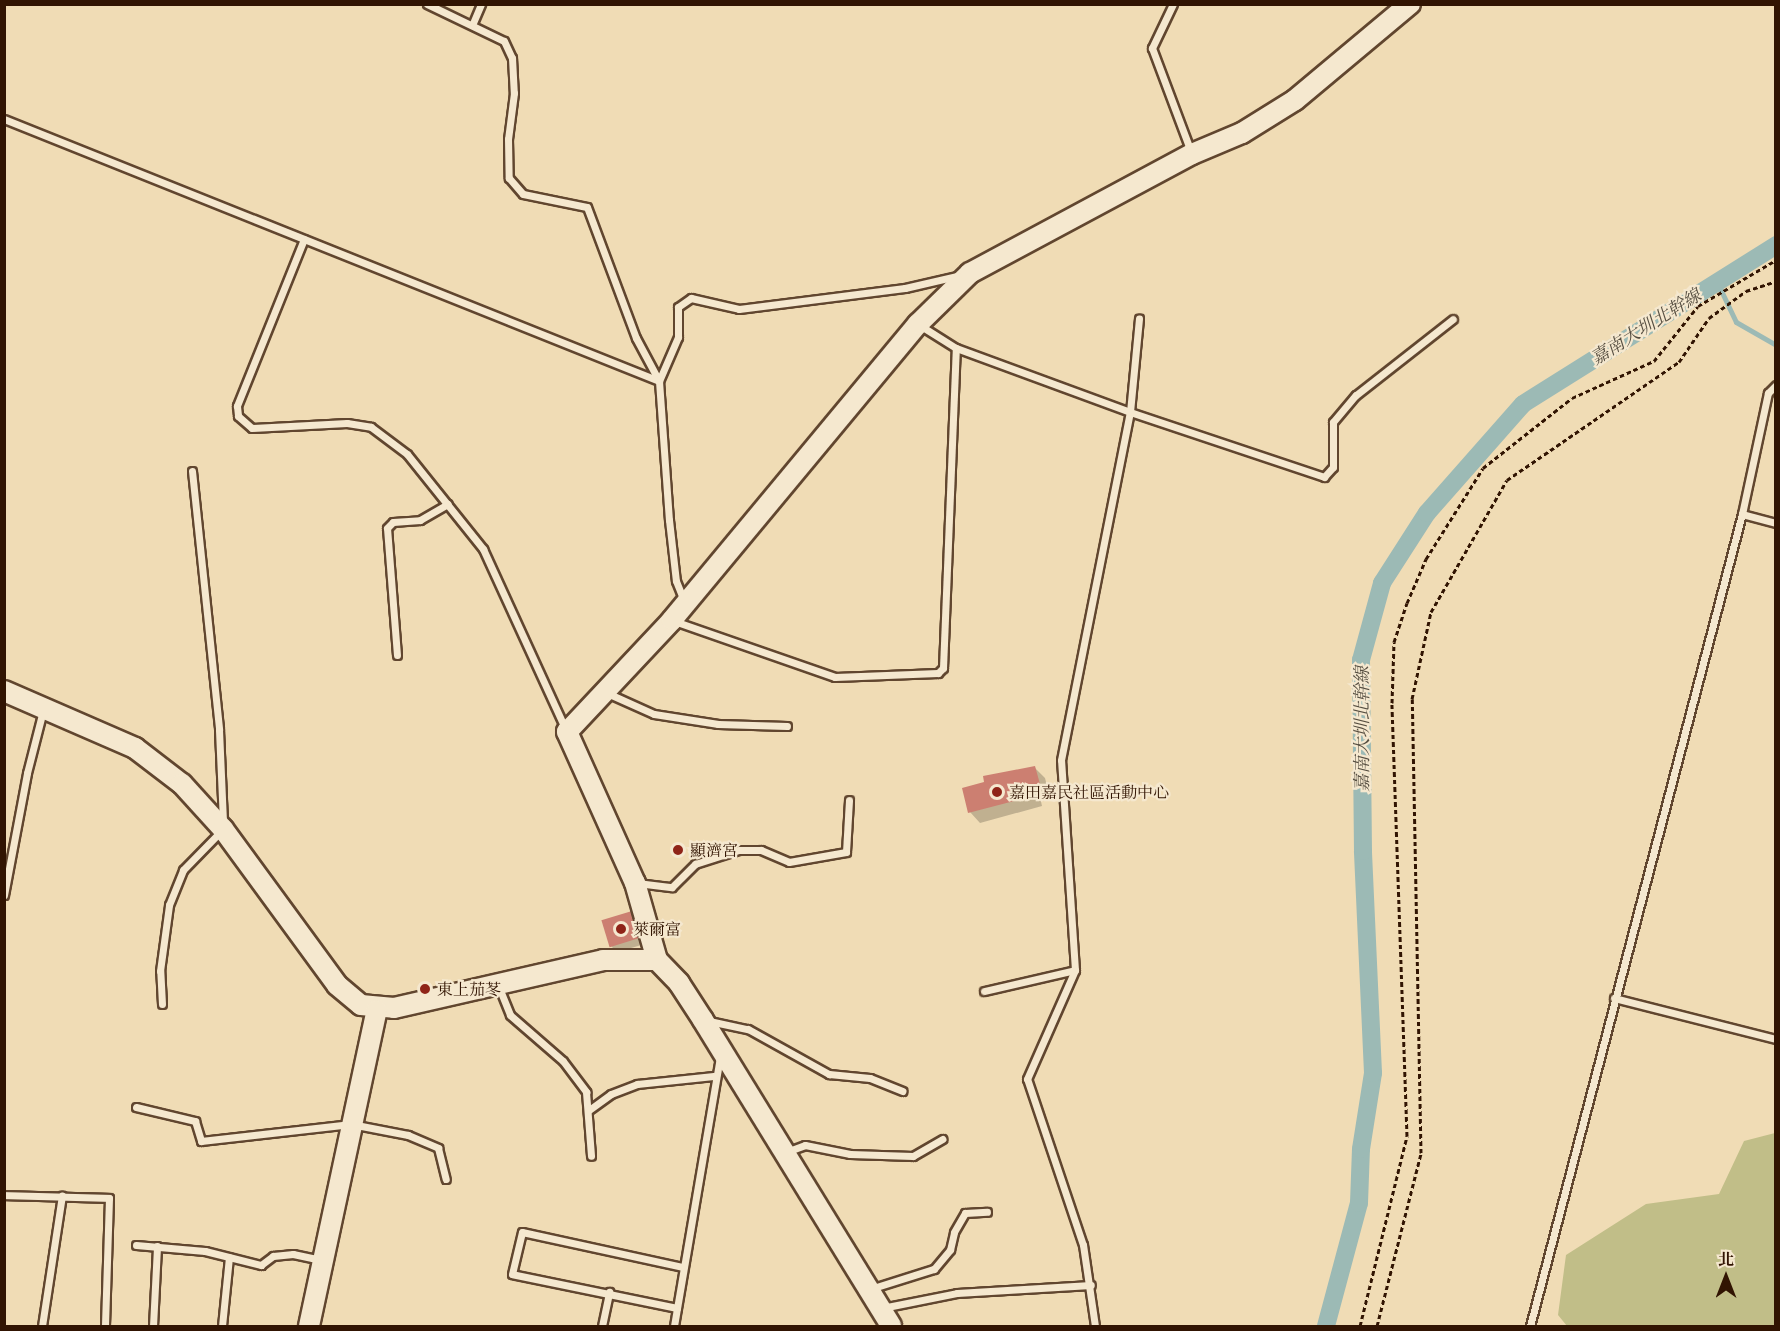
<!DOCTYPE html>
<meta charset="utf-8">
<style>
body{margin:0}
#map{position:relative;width:1780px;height:1331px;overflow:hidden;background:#f0dcb5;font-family:"Libre Caslon Text","Noto Serif TC",serif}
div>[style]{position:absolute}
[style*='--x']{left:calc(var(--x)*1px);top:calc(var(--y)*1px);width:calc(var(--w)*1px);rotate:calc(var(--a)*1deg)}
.green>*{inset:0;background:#c1be88}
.shadow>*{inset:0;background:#0003}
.stream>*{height:5px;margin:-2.5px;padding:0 2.5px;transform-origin:2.5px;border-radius:2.5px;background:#9cbab5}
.canal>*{height:18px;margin:-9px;padding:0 9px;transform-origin:9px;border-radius:9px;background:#9cbab5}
.building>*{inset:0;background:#cc7f71;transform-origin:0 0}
.path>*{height:3px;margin-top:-1.5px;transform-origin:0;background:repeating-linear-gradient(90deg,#311402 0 4.5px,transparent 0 7.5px)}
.roads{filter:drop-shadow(2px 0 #61462f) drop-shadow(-2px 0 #61462f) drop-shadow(0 2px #61462f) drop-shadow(0 -2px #61462f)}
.lane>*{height:7px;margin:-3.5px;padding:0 3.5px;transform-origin:3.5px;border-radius:3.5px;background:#f5e8cf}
.secondary>*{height:20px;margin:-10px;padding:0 10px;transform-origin:10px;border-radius:10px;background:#f5e8cf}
.dots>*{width:16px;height:16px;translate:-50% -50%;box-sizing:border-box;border:3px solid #f5e8cf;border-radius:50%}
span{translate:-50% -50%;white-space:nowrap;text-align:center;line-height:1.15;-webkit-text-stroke:4.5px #f5e8cf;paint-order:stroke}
.poi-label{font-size:16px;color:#311402}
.left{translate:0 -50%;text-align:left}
.water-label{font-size:18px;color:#564e41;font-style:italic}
.frame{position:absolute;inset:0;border:6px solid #311402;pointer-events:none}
.north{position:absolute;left:1696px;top:1247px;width:60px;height:60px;-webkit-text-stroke:4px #f5e8cf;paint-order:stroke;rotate:0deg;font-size:16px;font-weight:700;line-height:24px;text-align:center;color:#311402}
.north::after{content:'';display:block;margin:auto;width:21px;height:27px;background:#311402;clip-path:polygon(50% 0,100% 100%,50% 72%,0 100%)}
</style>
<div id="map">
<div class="green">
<div style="clip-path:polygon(1775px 1133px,1775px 1326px,1567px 1326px,1558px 1315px,1566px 1255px,1646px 1204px,1719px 1194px,1744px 1141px)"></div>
</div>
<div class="shadow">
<div style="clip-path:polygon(1034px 767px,1045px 778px,1049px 794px,1040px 797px,1042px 806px,980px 823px,970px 812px)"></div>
<div style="clip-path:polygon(632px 913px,639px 920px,645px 944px,617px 952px,610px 945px)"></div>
</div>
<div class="stream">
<div style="--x:1717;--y:282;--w:44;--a:64.6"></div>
<div style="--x:1736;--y:322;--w:46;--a:29.9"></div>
</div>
<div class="canal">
<div style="--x:1326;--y:1326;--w:127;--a:-75"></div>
<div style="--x:1359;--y:1203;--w:54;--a:-87.9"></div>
<div style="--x:1361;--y:1149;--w:77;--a:-81"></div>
<div style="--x:1373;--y:1073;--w:222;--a:-92.6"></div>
<div style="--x:1363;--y:851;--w:191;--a:-90.6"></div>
<div style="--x:1361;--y:660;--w:80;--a:-74.7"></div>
<div style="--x:1382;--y:583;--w:83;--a:-57.3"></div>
<div style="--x:1427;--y:513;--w:145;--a:-48.6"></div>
<div style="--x:1523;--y:404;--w:299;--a:-32.1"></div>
</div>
<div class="building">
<div style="clip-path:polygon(1035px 766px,1040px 784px,1030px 786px,1033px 796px,968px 813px,962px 788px,984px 782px,983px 776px)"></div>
<div style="left:632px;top:911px;width:28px;height:32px;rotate:73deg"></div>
</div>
<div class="path">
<div style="--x:1360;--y:1326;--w:196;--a:-76.1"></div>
<div style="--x:1407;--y:1136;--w:433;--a:-92"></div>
<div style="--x:1392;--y:703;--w:61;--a:-88.1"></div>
<div style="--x:1394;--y:642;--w:41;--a:-71.6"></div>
<div style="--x:1407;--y:603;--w:48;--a:-66.6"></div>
<div style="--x:1426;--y:559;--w:107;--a:-57.9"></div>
<div style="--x:1483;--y:468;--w:113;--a:-38.2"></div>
<div style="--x:1572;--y:398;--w:90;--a:-24.3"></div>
<div style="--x:1654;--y:361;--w:70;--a:-51.3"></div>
<div style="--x:1698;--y:306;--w:91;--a:-30.5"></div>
<div style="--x:1377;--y:1326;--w:179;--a:-75.7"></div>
<div style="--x:1421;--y:1153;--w:454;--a:-91.1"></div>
<div style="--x:1412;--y:699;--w:89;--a:-77.7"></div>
<div style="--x:1431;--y:612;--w:152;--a:-60.1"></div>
<div style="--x:1507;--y:480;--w:209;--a:-34.5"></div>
<div style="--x:1679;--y:362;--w:53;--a:-55.7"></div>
<div style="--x:1709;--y:318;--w:46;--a:-36.1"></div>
<div style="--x:1746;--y:291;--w:32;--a:-18"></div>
</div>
<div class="roads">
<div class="lane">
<div style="--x:427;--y:4;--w:85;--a:25.7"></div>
<div style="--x:504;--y:41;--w:19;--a:65"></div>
<div style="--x:512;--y:58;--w:35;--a:87"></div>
<div style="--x:514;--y:93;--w:46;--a:97.4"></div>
<div style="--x:508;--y:139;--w:39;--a:89"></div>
<div style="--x:509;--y:178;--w:21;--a:49"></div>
<div style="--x:523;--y:194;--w:65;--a:11.5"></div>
<div style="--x:587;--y:207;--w:140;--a:69.5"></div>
<div style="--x:636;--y:338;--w:49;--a:61.9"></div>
<div style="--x:659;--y:381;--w:139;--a:85.9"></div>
<div style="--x:669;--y:520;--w:61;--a:83.5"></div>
<div style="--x:676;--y:581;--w:22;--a:68"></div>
<div style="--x:1173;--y:4;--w:49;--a:115.5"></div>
<div style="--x:1152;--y:48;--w:111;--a:69.4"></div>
<div style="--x:473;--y:23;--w:21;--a:-67"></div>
<div style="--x:4;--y:119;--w:705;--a:21.8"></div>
<div style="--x:659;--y:381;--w:48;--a:-66.6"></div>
<div style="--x:678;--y:337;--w:30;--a:-90"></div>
<div style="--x:678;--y:307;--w:16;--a:-35"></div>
<div style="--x:691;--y:298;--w:49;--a:12.9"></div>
<div style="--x:739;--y:309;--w:167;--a:-7.2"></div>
<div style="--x:905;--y:288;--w:57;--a:-13.1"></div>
<div style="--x:304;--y:239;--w:180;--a:111.9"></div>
<div style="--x:237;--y:406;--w:10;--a:84"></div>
<div style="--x:238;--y:416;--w:18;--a:41"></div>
<div style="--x:252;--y:428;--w:95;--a:-3"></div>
<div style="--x:347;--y:423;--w:24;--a:9"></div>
<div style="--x:371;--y:427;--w:45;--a:36.9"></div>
<div style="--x:407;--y:454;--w:122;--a:51.3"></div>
<div style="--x:483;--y:549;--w:199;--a:65.4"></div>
<div style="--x:921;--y:326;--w:41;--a:32.2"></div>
<div style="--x:956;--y:348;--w:185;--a:20.2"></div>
<div style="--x:1130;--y:412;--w:205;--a:18.5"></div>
<div style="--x:1324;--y:477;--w:13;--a:-48"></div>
<div style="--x:1333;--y:467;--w:45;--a:-90"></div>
<div style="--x:1333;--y:422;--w:35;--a:-50"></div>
<div style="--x:1356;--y:395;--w:123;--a:-38.1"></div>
<div style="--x:192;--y:471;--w:260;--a:84"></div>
<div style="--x:219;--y:730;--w:91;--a:87.5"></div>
<div style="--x:1742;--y:514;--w:35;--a:15"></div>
<div style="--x:674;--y:621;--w:170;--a:19.2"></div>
<div style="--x:835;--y:677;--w:103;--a:-2.2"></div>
<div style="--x:938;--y:673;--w:7;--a:-45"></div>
<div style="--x:943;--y:668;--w:320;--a:-87.7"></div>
<div style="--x:397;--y:655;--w:127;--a:-94.5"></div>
<div style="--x:387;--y:528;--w:8;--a:-45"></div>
<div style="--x:393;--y:522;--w:27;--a:-4"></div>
<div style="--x:420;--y:520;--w:32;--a:-30"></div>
<div style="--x:607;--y:693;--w:51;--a:24.1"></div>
<div style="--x:654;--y:714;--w:65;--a:8.9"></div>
<div style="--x:718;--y:724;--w:69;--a:1.7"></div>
<div style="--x:637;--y:883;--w:35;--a:7"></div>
<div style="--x:672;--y:887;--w:33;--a:-45"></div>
<div style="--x:695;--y:864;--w:46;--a:-17.7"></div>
<div style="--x:739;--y:850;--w:22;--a:0"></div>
<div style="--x:761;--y:850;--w:30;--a:23"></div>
<div style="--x:789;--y:862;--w:58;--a:-10"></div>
<div style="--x:846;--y:852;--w:52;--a:-86.7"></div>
<div style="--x:4;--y:895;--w:124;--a:-79.3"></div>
<div style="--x:27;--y:773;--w:65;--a:-75.7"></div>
<div style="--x:498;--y:985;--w:32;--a:68"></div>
<div style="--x:510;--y:1015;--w:70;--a:41"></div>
<div style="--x:563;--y:1061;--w:39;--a:53"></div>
<div style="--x:586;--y:1092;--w:64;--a:85.5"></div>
<div style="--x:984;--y:991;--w:93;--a:-13"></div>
<div style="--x:1614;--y:998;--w:167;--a:14.2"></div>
<div style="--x:162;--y:1004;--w:33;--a:-93"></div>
<div style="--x:160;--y:971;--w:67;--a:-82.2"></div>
<div style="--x:169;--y:905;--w:38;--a:-68"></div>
<div style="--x:183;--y:870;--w:54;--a:-45.7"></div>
<div style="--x:709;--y:1021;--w:40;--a:12"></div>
<div style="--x:748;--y:1029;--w:93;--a:29.1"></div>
<div style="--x:829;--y:1074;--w:41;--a:5.6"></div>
<div style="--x:870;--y:1078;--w:35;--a:22"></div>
<div style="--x:136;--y:1107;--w:61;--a:13.3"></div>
<div style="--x:195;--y:1121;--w:21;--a:73"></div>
<div style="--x:201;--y:1141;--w:151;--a:-6.5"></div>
<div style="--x:351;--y:1124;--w:58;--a:10.9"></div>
<div style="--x:408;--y:1135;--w:33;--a:23"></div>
<div style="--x:438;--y:1148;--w:32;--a:76"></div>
<div style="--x:589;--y:1110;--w:27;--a:-36"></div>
<div style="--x:611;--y:1094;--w:28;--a:-21"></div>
<div style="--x:637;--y:1084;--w:77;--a:-5.9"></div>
<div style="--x:786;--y:1152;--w:20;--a:-20"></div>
<div style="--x:805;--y:1145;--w:46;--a:11.3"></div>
<div style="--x:850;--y:1154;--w:63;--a:1.8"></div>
<div style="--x:913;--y:1156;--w:34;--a:-30"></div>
<div style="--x:4;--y:1195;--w:105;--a:1.6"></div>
<div style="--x:109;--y:1198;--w:128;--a:91.8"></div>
<div style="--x:136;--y:1245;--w:69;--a:5"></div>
<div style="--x:205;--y:1251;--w:58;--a:14"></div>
<div style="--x:261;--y:1265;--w:15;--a:-37"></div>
<div style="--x:273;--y:1256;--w:20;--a:-6"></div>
<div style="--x:293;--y:1254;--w:30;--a:12"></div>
<div style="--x:870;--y:1289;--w:67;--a:-17.4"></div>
<div style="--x:934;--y:1269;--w:25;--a:-50"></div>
<div style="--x:950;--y:1250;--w:18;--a:-77"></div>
<div style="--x:954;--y:1232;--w:22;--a:-60"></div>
<div style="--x:965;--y:1213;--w:22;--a:-3"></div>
<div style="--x:677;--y:1308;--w:168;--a:-168.4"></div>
<div style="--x:512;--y:1274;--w:43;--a:-76.6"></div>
<div style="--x:522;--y:1232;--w:165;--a:12.3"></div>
<div style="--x:882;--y:1308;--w:76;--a:-11.3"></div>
<div style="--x:957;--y:1293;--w:134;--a:-3.4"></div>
<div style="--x:42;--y:1326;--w:132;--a:-81.3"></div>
<div style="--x:153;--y:1326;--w:80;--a:-87.1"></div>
<div style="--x:222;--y:1326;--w:69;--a:-84.2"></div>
<div style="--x:602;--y:1326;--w:35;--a:-78"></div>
<div style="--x:674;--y:1326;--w:273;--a:-80.3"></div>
<div style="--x:1095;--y:1326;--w:82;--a:-98.4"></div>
<div style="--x:1083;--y:1245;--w:175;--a:-108.6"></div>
<div style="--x:1027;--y:1079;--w:119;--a:-66.2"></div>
<div style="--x:1075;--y:970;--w:210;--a:-93.8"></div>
<div style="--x:1061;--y:760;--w:355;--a:-78.8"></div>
<div style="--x:1130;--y:412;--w:94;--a:-84.5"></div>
<div style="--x:1530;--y:1326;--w:839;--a:-75.37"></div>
<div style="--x:1742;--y:514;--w:124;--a:-77.9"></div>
<div style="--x:1768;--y:393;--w:11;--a:-45"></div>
</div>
<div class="secondary">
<div style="--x:4;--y:691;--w:143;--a:23.5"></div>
<div style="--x:135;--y:748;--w:59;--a:37.5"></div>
<div style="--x:182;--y:784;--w:61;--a:47.7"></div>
<div style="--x:223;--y:829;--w:193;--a:53.8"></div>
<div style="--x:337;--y:985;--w:31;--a:40"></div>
<div style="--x:361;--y:1005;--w:33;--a:5"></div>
<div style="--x:394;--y:1008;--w:214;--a:-12.9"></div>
<div style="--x:603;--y:960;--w:54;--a:0"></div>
<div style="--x:657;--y:960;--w:32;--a:46"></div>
<div style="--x:679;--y:983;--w:44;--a:57"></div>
<div style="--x:703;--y:1020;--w:359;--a:58.4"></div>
<div style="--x:657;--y:960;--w:80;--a:-105.9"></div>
<div style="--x:635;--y:883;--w:166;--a:-114.2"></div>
<div style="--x:567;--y:732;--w:154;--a:-46.8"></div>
<div style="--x:672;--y:620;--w:385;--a:-50.3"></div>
<div style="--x:918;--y:324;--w:73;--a:-44.4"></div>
<div style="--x:970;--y:273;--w:252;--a:-28.2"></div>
<div style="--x:1192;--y:154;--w:54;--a:-22.8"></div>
<div style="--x:1242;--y:133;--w:62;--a:-31.9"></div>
<div style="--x:1295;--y:100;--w:150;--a:-39.9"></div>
<div style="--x:309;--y:1326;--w:323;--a:-77.9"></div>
</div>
</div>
<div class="dots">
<div style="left:997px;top:792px;background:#8f2418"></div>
<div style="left:678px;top:850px;background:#8f2418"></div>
<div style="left:621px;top:929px;background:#8f2418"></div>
<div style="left:425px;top:989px;background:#8f2418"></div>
</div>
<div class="poi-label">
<span class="left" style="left:1009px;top:792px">嘉田嘉民社區活動中心</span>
<span class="left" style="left:690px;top:850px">顯濟宮</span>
<span class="left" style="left:633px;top:929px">萊爾富</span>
<span class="left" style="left:437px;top:989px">東上茄苳</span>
</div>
<div class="water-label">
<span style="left:1646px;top:327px;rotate:-32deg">嘉南大圳北幹線</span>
<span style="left:1362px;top:729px;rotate:-90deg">嘉南大圳北幹線</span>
</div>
<div class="frame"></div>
<div class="north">北</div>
</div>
